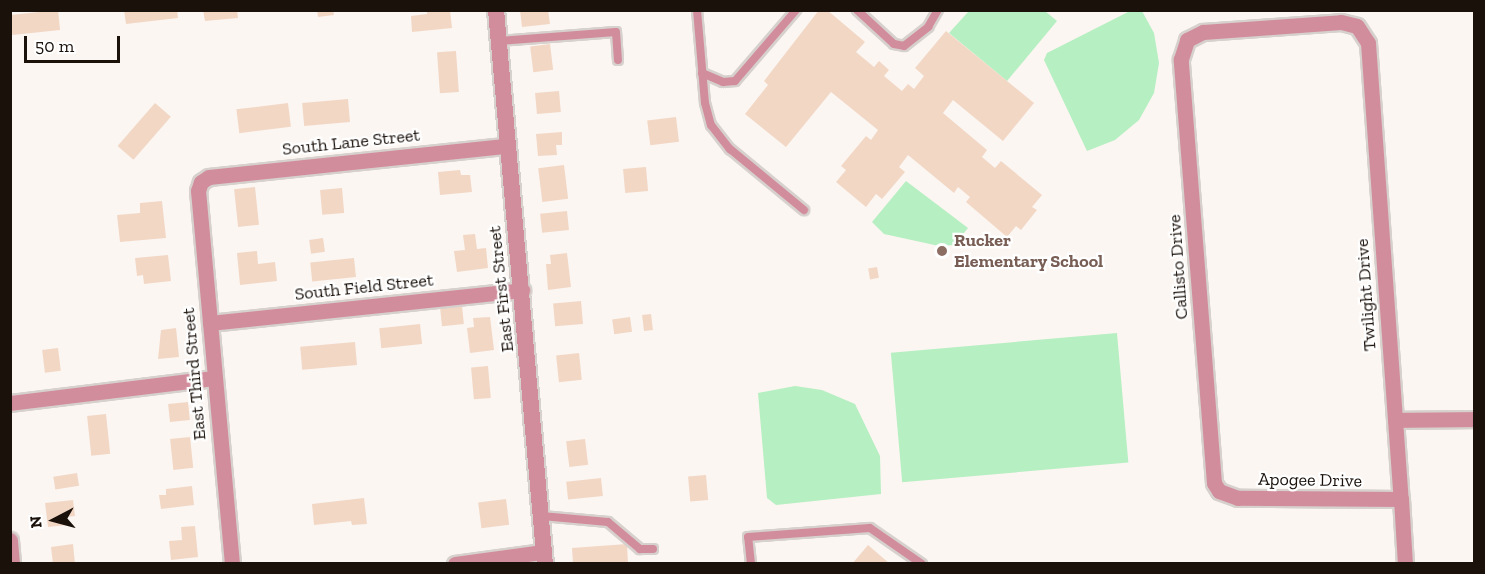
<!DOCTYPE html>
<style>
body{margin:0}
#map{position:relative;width:1485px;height:574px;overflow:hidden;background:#fbf6f2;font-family:"Zilla Slab",serif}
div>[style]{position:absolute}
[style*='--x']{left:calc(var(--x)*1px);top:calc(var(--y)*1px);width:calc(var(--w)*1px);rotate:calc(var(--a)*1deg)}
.green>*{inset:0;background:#b6efc1;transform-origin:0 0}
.building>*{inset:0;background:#f2d7c5;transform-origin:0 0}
.roads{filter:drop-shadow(2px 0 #d7d1cd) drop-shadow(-2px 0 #d7d1cd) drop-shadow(0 2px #d7d1cd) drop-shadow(0 -2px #d7d1cd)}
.service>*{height:8px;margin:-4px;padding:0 4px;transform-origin:4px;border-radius:4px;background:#d28d9d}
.minor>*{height:15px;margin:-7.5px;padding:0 7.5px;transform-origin:7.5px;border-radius:7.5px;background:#d28d9d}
.tertiary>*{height:16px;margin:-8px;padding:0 8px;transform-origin:8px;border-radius:8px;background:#d28d9d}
.dots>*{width:16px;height:16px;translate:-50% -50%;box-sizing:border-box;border:3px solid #fff;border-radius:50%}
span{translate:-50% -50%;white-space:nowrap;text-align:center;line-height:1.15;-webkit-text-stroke:4.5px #fff;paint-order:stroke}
.street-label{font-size:18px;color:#1a110b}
.education-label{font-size:18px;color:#785e54;font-weight:700}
.left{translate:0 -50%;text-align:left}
.frame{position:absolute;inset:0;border:12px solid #1a110b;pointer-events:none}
.north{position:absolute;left:24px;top:490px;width:60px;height:60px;-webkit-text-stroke:4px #fff;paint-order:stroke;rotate:264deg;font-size:16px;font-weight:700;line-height:24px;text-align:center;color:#1a110b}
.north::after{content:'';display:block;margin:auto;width:21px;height:27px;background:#1a110b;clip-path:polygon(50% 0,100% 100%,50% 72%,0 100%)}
.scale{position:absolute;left:24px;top:36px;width:96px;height:27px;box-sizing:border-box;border:3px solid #1a110b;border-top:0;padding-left:8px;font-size:18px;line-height:21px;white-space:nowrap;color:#1a110b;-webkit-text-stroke:4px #fff;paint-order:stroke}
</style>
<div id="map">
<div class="green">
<div style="clip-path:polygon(969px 11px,1045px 11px,1057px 21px,1007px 81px,949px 33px)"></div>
<div style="clip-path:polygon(1142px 11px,1154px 33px,1159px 63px,1154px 93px,1139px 120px,1115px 140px,1087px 151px,1044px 60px,1047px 53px,1130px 11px)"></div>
<div style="clip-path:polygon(906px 181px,968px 228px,954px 245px,939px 246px,884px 234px,872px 222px)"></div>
<div style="left:1117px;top:333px;width:130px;height:227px;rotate:85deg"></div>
<div style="clip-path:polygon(795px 386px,822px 390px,855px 404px,880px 456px,881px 494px,776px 505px,767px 498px,758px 393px)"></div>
</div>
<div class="building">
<div style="left:58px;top:10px;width:20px;height:48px;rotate:84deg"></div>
<div style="clip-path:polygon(124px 10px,177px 10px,178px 18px,126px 24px)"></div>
<div style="clip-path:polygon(203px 10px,237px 10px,238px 18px,205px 21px)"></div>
<div style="clip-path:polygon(317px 10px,333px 10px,334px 15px,318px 17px)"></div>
<div style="clip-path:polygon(427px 10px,450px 10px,452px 28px,412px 32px,411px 16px,427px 14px)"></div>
<div style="clip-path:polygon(520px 10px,548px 10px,550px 24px,522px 27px)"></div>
<div style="clip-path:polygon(819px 10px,827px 10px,865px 42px,856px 52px,874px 67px,879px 61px,889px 70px,884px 76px,902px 91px,908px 84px,914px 89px,924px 76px,915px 68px,946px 31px,1034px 103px,1003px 141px,953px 100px,943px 113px,987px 150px,982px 157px,995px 168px,1001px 161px,1042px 195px,1032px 207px,1037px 210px,1021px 230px,1016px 226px,1007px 237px,966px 202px,970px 197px,958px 187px,954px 193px,908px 155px,899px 167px,905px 172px,882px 199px,876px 194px,866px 207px,836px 182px,846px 170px,841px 166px,866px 136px,871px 140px,878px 130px,831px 92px,786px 147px,745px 114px,768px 85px,764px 81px)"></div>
<div style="left:550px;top:44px;width:26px;height:20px;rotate:83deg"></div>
<div style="left:456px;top:51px;width:41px;height:19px;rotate:86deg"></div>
<div style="left:559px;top:91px;width:21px;height:24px;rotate:85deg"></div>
<div style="left:348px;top:99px;width:23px;height:46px;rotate:85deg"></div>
<div style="left:155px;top:103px;width:21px;height:57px;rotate:41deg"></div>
<div style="left:288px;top:103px;width:24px;height:52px;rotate:83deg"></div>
<div style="left:676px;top:117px;width:25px;height:29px;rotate:83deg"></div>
<div style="clip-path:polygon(562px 132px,562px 145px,556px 145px,557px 155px,538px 156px,536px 134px)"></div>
<div style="left:564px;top:165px;width:34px;height:26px;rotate:83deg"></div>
<div style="left:646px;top:167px;width:24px;height:23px;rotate:85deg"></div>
<div style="clip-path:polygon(460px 170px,461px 175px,470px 175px,472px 192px,440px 195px,438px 172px)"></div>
<div style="left:255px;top:187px;width:38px;height:21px;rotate:84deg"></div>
<div style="left:342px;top:188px;width:25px;height:22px;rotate:85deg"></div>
<div style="clip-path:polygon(162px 201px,166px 238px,120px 242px,117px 215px,140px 213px,140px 203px)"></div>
<div style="left:567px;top:211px;width:19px;height:27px;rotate:84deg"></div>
<div style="clip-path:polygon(475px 234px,477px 249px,486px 248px,488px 268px,457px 272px,454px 251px,465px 250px,463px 235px)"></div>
<div style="left:323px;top:238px;width:14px;height:14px;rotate:82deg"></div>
<div style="clip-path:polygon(257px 251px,258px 264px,275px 262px,277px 281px,240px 285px,237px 253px)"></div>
<div style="clip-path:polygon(567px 253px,571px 287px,548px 290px,546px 264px,551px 264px,550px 255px)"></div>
<div style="clip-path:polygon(168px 255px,171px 281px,144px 284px,143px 275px,137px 276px,135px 258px)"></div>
<div style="left:354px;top:258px;width:19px;height:44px;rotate:84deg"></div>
<div style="left:877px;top:267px;width:11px;height:9px;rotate:80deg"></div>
<div style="left:581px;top:301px;width:23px;height:28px;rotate:85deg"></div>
<div style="left:462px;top:306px;width:18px;height:22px;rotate:84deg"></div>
<div style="left:651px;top:314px;width:16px;height:9px;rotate:83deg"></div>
<div style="clip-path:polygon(490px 317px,494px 350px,470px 353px,467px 328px,474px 327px,473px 318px)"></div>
<div style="left:630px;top:317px;width:15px;height:18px;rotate:82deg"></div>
<div style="left:420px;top:324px;width:20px;height:41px;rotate:84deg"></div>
<div style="clip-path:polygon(176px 328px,179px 357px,158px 359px,161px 330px)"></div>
<div style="left:355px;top:342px;width:23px;height:55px;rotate:85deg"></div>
<div style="left:58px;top:348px;width:23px;height:16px;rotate:83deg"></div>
<div style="left:579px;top:353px;width:27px;height:23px;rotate:84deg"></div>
<div style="left:488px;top:366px;width:32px;height:17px;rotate:85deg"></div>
<div style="left:188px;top:402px;width:18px;height:20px;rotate:84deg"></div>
<div style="left:106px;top:414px;width:40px;height:19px;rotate:84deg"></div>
<div style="left:190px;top:437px;width:31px;height:20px;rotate:84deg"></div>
<div style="left:585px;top:439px;width:26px;height:19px;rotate:83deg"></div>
<div style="left:77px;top:473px;width:13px;height:24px;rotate:81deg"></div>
<div style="left:706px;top:475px;width:25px;height:18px;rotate:85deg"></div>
<div style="left:601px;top:478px;width:18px;height:35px;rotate:84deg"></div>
<div style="clip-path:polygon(192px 486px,194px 505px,161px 509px,159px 495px,166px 495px,166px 489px)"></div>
<div style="clip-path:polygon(364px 498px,367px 524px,352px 525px,351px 521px,314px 525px,312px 504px)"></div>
<div style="left:506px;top:499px;width:26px;height:28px;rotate:83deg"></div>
<div style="clip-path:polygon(73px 500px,75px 516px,66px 517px,67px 525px,48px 527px,45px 503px)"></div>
<div style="clip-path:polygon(195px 526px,198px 557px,171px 560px,169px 541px,182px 540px,181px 527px)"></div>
<div style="clip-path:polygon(73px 544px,75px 564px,53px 564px,51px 547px)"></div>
<div style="clip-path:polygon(627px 544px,628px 564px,573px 564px,572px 548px)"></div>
<div style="clip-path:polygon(868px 545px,890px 564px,852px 564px)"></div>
</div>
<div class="roads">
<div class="service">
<div style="--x:697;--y:10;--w:93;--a:85.1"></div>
<div style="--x:705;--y:103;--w:23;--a:75"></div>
<div style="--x:711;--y:125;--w:31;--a:52"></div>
<div style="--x:730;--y:149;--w:96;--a:39.5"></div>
<div style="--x:857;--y:10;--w:50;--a:42.6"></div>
<div style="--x:894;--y:44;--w:10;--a:11"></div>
<div style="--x:904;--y:46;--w:31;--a:-38"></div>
<div style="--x:928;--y:27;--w:20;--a:-60"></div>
<div style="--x:499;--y:41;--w:117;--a:-4.4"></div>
<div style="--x:616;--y:32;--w:28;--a:86"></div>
<div style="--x:702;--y:73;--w:23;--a:23"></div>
<div style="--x:723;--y:82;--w:12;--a:-5"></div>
<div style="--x:735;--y:81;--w:94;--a:-49.3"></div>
<div style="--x:542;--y:516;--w:66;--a:5.2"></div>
<div style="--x:608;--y:522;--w:42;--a:40.2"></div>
<div style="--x:640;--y:549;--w:13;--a:0"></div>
<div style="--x:751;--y:564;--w:27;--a:-96"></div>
<div style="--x:748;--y:537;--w:122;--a:-4.2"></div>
<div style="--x:870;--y:528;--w:63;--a:34.7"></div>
</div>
<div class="minor">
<div style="--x:210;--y:323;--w:314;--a:-6"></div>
<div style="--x:10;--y:403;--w:206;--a:-7"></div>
<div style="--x:1395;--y:420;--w:79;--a:-0.7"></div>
<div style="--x:1401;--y:499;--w:163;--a:-179.6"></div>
<div style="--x:1238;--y:498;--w:20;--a:-160"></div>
<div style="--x:1219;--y:491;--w:9;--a:-122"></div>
<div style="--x:1214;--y:483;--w:425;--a:-94.5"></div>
<div style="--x:1181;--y:59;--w:20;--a:-72"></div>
<div style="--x:1187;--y:40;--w:18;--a:-27"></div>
<div style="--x:1203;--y:32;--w:138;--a:-4.1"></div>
<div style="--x:1341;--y:22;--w:16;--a:14"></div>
<div style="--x:1357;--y:26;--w:20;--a:57"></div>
<div style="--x:1368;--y:43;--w:457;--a:85.9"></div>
<div style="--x:1401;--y:499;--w:65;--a:86.5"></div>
<div style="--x:232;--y:564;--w:375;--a:-95.2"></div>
<div style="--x:198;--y:191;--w:9;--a:-72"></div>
<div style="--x:201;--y:182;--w:9;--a:-32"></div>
<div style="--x:209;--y:177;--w:299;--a:-6"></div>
<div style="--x:455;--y:564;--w:89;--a:-7.8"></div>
</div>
<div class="tertiary">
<div style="--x:496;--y:10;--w:556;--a:84.95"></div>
<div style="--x:10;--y:541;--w:23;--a:85"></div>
</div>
</div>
<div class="dots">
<div style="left:942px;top:251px;background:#8d6e63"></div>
</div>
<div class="street-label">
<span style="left:351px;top:142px;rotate:-6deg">South Lane Street</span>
<span style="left:1178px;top:267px;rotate:-94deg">Callisto Drive</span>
<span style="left:364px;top:287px;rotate:-6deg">South Field Street</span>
<span style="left:501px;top:289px;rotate:-96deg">East First Street</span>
<span style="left:1366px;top:295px;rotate:-94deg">Twilight Drive</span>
<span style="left:194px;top:374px;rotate:-95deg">East Third Street</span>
<span style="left:1310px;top:480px;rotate:1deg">Apogee Drive</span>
</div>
<div class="education-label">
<span class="left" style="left:954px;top:251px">Rucker<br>Elementary School</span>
</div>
<div class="frame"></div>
<div class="north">N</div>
<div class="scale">50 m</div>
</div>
